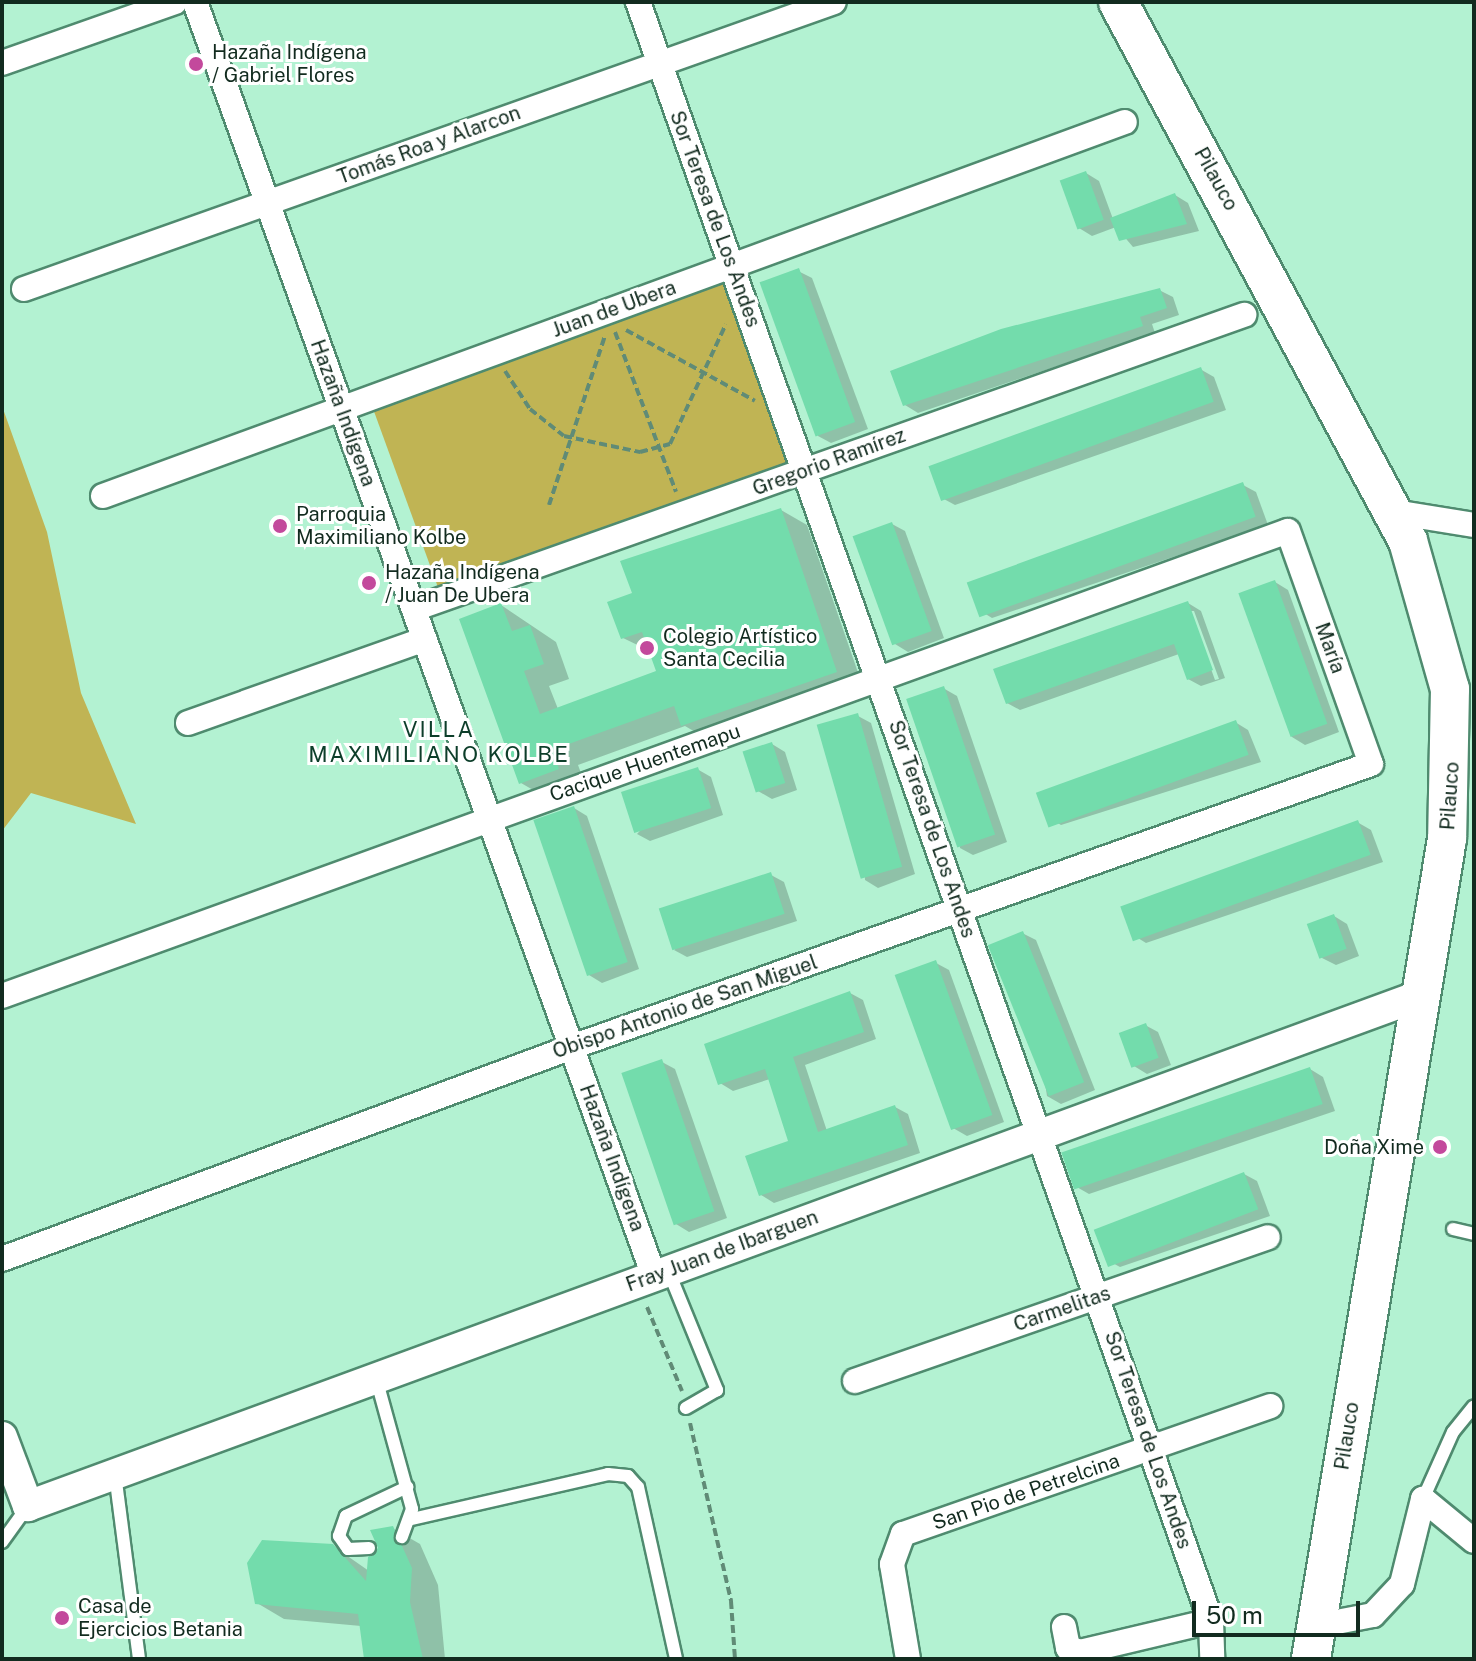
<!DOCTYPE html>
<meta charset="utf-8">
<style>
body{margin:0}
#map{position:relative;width:1476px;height:1661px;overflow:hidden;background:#b3f2d2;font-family:"Public Sans",sans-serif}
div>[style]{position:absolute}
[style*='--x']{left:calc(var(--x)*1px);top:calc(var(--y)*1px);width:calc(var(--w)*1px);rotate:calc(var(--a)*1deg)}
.green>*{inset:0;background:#c0b454;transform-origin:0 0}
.shadow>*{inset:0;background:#0003}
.building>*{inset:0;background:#73dcac;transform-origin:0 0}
.path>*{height:4px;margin-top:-2px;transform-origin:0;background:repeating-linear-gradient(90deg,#608b76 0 8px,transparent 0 12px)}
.roads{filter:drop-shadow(2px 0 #4f8b6f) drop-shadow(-2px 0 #4f8b6f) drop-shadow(0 2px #4f8b6f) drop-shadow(0 -2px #4f8b6f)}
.service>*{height:12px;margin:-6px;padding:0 6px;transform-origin:6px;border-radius:6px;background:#fff}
.minor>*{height:24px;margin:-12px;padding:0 12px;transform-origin:12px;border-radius:12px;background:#fff}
.tertiary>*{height:30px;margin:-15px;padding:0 15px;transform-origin:15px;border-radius:15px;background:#fff}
.primary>*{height:38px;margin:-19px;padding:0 19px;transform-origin:19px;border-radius:19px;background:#fff}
.dots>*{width:22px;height:22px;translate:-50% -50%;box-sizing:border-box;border:4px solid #fff;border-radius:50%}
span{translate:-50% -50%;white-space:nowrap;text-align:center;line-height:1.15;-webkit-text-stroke:6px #fff;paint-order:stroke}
.poi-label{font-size:20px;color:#122b1f}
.left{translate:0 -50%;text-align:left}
.right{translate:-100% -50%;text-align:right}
.street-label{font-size:20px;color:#122b1f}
.neighbourhood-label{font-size:22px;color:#0d3e2a;letter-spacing:2px}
.frame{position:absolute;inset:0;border:4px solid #122b1f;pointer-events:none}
.scale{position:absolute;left:1192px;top:1601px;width:168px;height:36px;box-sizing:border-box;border:4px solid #122b1f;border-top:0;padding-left:10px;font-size:24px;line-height:28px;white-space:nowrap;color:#122b1f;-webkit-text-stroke:6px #fff;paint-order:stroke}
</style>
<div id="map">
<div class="green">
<div style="left:727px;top:282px;width:197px;height:376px;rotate:70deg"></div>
<div style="clip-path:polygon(2px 406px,47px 532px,81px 693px,136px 824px,31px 793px,2px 831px)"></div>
</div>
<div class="shadow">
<div style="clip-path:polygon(1086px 173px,1099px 181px,1113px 219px,1175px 195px,1188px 203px,1199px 231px,1133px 247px,1116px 227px,1092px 236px,1079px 228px)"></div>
<div style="clip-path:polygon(798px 271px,812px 278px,868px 429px,831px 443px,818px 436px)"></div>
<div style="clip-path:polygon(1159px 290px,1173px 297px,1179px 315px,1152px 324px,1155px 333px,918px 413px,905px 405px)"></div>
<div style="clip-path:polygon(1200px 369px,1214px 377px,1226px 410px,955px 505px,942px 498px)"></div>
<div style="clip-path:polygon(1243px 485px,1256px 492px,1268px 525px,992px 618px,979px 610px)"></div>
<div style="clip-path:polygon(781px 510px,807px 525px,863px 687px,709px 740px,685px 726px,578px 765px,585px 784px,547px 798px,521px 783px,501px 605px,556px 642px,569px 679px,549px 686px,558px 709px,659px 672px,652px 652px,623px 638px,634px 594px)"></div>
<div style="clip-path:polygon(892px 524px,905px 531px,944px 638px,908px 652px,895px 644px)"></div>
<div style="clip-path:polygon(1275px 582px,1288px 590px,1339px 732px,1305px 745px,1292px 737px)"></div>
<div style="clip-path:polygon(evenodd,1188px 603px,1201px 611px,1225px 678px,1201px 686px,1188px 679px,1179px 654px,1020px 710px,1007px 703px,1188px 603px,1190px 611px,1194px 611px,1219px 679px,1215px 680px,1190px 611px)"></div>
<div style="clip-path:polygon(943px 688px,957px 696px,1007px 842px,973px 855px,960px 848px)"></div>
<div style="clip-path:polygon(858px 716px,871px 723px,915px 874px,878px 888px,865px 880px)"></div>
<div style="clip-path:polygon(1235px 722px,1248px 730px,1261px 762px,1061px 825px,1048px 817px)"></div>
<div style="clip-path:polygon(772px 744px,785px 752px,797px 790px,772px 799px,758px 791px)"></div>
<div style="clip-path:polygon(697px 769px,711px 777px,723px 815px,650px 841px,637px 834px)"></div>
<div style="clip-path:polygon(574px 808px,587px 816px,639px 969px,602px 983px,589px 975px)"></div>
<div style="clip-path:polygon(1357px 822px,1371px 830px,1383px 862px,1146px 943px,1133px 935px)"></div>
<div style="clip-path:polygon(771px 875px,784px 882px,797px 921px,687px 957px,674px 950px)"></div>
<div style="clip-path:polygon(1334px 916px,1347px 924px,1359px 956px,1336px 965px,1322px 958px)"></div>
<div style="clip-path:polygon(1022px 933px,1036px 940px,1095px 1090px,1061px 1104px,1047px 1096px)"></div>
<div style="clip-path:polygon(936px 963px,949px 970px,1004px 1122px,967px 1136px,953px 1128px)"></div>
<div style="clip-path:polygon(850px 993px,863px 1000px,876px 1039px,805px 1065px,827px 1131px,895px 1107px,908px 1114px,920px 1153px,774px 1203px,761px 1195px,791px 1143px,770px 1079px,733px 1091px,720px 1083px)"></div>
<div style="clip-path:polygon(1145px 1025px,1158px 1032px,1171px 1065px,1147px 1074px,1134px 1066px)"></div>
<div style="clip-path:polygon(662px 1062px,675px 1069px,727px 1218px,689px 1232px,676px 1224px)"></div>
<div style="clip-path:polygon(1310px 1069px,1323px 1077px,1335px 1111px,1089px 1194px,1075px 1186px)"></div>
<div style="clip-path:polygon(1244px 1174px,1257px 1181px,1270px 1216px,1120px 1267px,1107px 1260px)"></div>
<div style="clip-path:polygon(392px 1528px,420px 1544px,438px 1585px,445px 1659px,366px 1659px,361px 1626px,284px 1619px,257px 1603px,333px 1546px,369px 1571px)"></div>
</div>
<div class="building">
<div style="left:1086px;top:171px;width:52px;height:28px;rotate:70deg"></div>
<div style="clip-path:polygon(1175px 193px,1187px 224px,1119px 241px,1110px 218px)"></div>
<div style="left:799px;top:268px;width:164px;height:42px;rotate:70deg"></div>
<div style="clip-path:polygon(1160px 288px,1167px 308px,1140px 317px,1143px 326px,903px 406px,890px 371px,1001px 329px)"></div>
<div style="left:1201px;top:367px;width:37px;height:290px;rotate:70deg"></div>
<div style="left:1243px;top:482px;width:37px;height:294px;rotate:70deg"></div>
<div style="clip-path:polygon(781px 508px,837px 672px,681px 726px,674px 706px,552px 750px,559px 769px,519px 784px,459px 619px,501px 603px,512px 631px,530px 625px,544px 664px,524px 671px,540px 714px,656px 671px,642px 632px,621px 639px,607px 602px,632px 593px,620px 561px)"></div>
<div style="left:892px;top:522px;width:116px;height:42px;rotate:70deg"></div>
<div style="left:1275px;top:580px;width:153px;height:39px;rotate:70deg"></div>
<div style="clip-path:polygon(1188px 601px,1213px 670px,1187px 680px,1174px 644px,1006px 704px,993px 669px)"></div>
<div style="left:944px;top:686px;width:157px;height:40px;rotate:71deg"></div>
<div style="left:858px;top:713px;width:160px;height:43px;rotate:74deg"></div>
<div style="left:1236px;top:720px;width:37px;height:213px;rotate:70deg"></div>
<div style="left:772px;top:742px;width:43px;height:31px;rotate:72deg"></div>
<div style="left:698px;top:767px;width:43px;height:81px;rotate:72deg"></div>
<div style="left:574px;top:806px;width:165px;height:43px;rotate:71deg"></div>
<div style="left:1358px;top:820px;width:37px;height:253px;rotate:70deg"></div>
<div style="left:771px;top:872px;width:44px;height:118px;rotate:72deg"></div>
<div style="left:1334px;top:914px;width:37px;height:29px;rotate:70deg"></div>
<div style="left:1023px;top:931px;width:163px;height:38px;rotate:68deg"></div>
<div style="left:936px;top:960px;width:165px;height:44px;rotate:70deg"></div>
<div style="clip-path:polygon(850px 991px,864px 1032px,793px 1057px,818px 1132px,895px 1105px,908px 1145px,759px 1196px,745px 1156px,788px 1141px,765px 1069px,718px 1085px,704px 1044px)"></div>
<div style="left:1146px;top:1023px;width:37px;height:29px;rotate:70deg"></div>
<div style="left:662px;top:1059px;width:161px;height:43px;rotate:71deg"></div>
<div style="left:1310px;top:1067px;width:39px;height:263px;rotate:71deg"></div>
<div style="left:1244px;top:1172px;width:40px;height:161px;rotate:69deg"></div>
<div style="clip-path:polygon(393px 1526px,412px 1568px,410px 1602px,423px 1659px,364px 1659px,358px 1614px,255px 1604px,247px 1563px,262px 1540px,333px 1544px,366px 1581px,368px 1557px,378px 1548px,370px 1530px)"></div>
</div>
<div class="path">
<div style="--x:626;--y:330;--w:147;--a:28.8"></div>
<div style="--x:615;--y:332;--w:171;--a:69.1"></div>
<div style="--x:505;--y:371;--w:45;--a:56.7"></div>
<div style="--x:530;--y:409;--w:43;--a:38.5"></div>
<div style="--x:564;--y:436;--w:78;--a:11.9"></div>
<div style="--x:640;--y:452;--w:31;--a:-15"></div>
<div style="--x:670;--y:444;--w:132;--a:-65"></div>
<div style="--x:549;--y:505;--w:178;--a:-71.7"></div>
<div style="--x:647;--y:1307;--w:91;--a:67.4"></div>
<div style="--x:690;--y:1423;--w:183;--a:77"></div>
<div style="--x:731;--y:1601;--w:58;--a:86.1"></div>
</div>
<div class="roads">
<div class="service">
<div style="--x:1453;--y:1229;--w:22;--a:13"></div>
<div style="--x:668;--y:1270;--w:130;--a:67.8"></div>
<div style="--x:717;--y:1390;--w:36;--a:150"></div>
<div style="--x:376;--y:1378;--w:136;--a:74.6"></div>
<div style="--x:412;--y:1509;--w:30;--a:110"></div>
<div style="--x:115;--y:1474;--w:187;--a:82.6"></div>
<div style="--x:1423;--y:1499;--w:73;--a:-65.9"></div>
<div style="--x:1453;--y:1432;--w:33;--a:-51"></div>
<div style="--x:412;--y:1519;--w:201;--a:-12.9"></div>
<div style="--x:608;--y:1474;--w:20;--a:6"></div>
<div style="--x:628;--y:1476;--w:15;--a:48"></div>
<div style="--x:638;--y:1487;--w:176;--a:77.5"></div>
<div style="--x:2;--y:1542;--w:44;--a:-54.2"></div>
<div style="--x:369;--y:1548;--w:21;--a:177"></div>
<div style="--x:348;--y:1549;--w:16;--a:-125"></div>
<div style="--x:339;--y:1536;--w:21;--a:-71"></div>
<div style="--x:346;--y:1516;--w:68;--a:-25.4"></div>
</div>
<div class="minor">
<div style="--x:195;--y:2;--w:1354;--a:70.19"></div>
<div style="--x:638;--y:2;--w:1717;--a:70.51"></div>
<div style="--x:1211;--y:1621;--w:38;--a:88"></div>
<div style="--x:2;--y:63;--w:183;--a:-19.4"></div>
<div style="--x:24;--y:289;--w:859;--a:-19.51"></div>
<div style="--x:103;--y:496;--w:1088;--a:-20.1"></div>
<div style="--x:1394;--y:512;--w:81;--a:9.2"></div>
<div style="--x:414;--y:609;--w:881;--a:-19.51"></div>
<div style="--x:188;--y:723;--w:251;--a:-19.5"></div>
<div style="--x:2;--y:996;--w:1367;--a:-19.88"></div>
<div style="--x:1288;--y:531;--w:247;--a:70.4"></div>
<div style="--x:1371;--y:764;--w:848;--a:160.5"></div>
<div style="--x:572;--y:1047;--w:608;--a:159.6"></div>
<div style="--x:855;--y:1381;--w:437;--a:-19.2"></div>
<div style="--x:1316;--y:1626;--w:58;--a:-10.9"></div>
<div style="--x:1373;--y:1615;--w:42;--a:-46.9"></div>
<div style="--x:1402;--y:1584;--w:88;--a:-76.1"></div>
<div style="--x:1423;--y:1499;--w:66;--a:39.5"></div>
<div style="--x:1064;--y:1627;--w:21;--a:79"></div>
<div style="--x:1068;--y:1648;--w:13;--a:18"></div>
<div style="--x:1080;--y:1652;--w:135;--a:-13.3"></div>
<div style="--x:908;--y:1659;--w:96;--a:-99.6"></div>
<div style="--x:892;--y:1564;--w:32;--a:-70"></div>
<div style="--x:903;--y:1534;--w:389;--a:-19.2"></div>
</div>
<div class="tertiary">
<div style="--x:2;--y:1437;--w:74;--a:69.4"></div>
<div style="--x:28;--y:1506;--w:1478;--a:-20.14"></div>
</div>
<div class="primary">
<div style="--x:1118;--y:2;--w:612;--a:61.72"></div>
<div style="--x:1408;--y:541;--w:154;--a:74.2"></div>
<div style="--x:1450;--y:689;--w:150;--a:91.1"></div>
<div style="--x:1447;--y:839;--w:831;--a:99.42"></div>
</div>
</div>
<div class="dots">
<div style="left:196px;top:64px;background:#c3499c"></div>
<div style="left:280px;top:526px;background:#c3499c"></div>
<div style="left:369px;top:583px;background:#c3499c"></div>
<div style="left:647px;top:648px;background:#c3499c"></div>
<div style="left:1440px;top:1147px;background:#c3499c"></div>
<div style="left:62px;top:1618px;background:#c3499c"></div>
</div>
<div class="poi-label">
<span class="left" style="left:212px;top:64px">Hazaña Indígena<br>/ Gabriel Flores</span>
<span class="left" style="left:296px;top:526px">Parroquia<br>Maximiliano Kolbe</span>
<span class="left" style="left:385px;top:584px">Hazaña Indígena<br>/ Juan De Ubera</span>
<span class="left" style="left:663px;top:648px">Colegio Artístico<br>Santa Cecilia</span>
<span class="right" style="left:1424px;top:1147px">Doña Xime</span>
<span class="left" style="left:78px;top:1618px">Casa de<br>Ejercicios Betania</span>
</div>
<div class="street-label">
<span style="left:429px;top:145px;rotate:-20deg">Tomás Roa y Alarcon</span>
<span style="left:1216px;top:179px;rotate:61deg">Pilauco</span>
<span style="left:715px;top:219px;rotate:70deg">Sor Teresa de Los Andes</span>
<span style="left:614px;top:309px;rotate:-20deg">Juan de Ubera</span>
<span style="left:343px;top:413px;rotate:70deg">Hazaña Indígena</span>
<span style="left:829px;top:462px;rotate:-20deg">Gregorio Ramírez</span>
<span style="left:1330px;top:648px;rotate:70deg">María</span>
<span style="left:645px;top:763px;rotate:-19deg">Cacique Huentemapu</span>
<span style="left:1450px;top:796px;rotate:-86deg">Pilauco</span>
<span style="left:932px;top:829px;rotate:71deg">Sor Teresa de Los Andes</span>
<span style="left:685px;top:1007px;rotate:-19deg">Obispo Antonio de San Miguel</span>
<span style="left:612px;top:1158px;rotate:70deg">Hazaña Indígena</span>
<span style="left:722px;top:1251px;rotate:-20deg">Fray Juan de Ibarguen</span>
<span style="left:1062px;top:1309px;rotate:-19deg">Carmelitas</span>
<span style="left:1347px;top:1436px;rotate:-81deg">Pilauco</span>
<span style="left:1148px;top:1440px;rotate:71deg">Sor Teresa de Los Andes</span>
<span style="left:1026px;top:1492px;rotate:-19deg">San Pio de Petrelcina</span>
</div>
<div class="neighbourhood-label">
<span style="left:439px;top:742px">VILLA<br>MAXIMILIANO KOLBE</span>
</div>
<div class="frame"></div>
<div class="scale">50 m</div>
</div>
